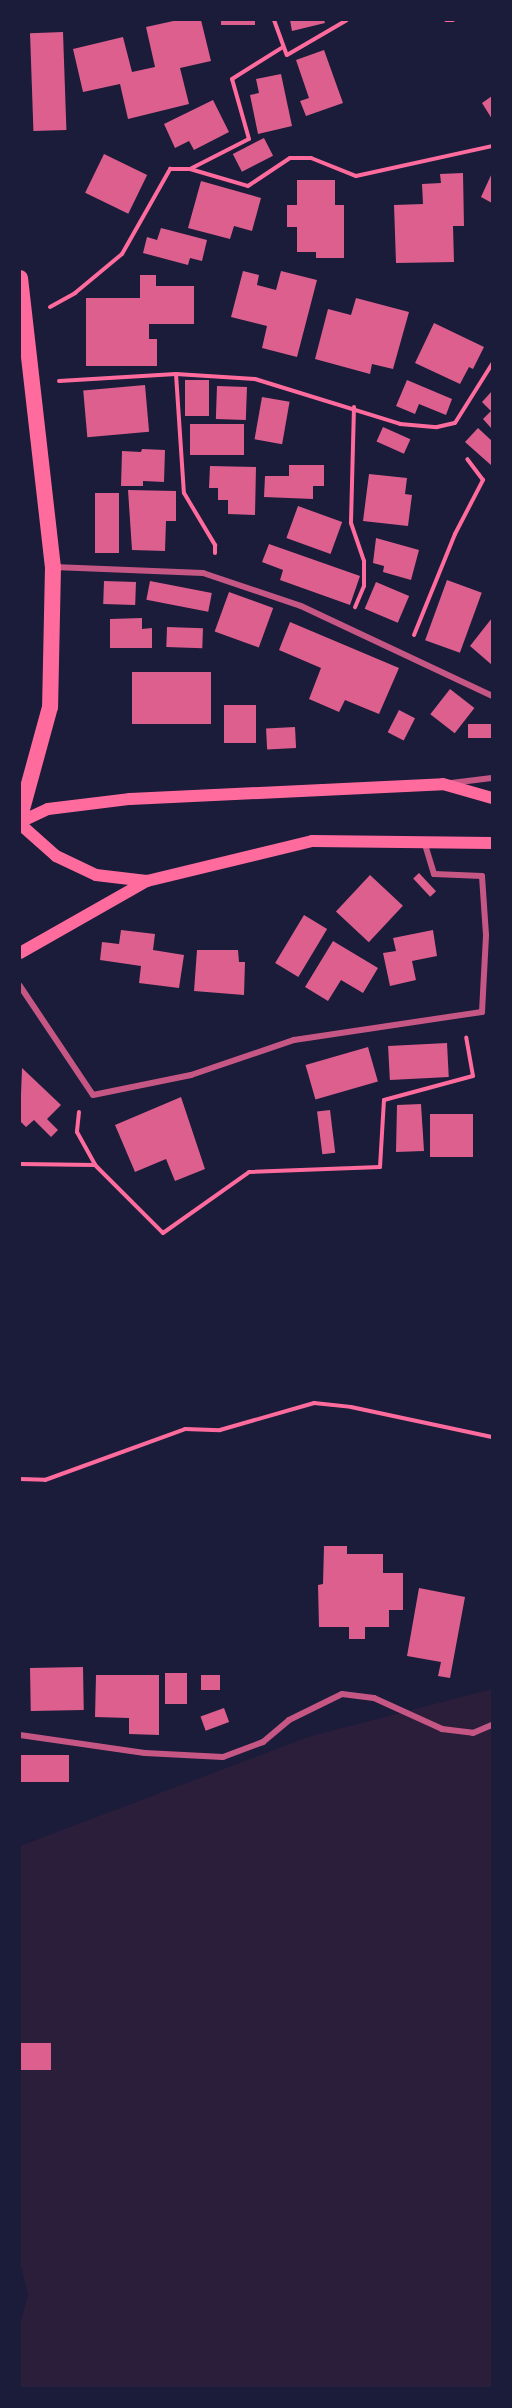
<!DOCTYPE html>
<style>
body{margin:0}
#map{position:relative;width:512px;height:2408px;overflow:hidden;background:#1b1b3a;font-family:Signika,sans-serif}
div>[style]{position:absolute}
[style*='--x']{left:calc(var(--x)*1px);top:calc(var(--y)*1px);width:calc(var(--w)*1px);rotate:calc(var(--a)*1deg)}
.green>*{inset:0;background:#2a1e3b}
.building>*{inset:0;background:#dd5f8e;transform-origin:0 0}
.path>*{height:4px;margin:-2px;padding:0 2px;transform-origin:2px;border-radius:2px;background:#ff6b9d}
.minor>*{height:6px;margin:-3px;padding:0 3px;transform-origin:3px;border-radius:3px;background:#c65784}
.secondary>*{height:12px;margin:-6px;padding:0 6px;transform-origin:6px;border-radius:6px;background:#ff6b9d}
.trunk>*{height:16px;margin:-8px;padding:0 8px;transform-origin:8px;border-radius:8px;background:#ff6b9d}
span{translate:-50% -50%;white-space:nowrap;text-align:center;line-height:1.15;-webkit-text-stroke:6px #1b1b3a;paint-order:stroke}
.frame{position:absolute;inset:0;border:21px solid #1b1b3a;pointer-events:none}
</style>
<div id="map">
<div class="green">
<div style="clip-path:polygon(492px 1689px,492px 2388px,20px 2388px,20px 2323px,28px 2296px,20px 2261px,20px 1846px,308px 1737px)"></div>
</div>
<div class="building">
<div style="clip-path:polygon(178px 20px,201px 20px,211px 61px,180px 68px,189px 104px,128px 119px,120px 84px,83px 92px,73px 49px,123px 37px,132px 72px,155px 67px,146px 27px)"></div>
<div style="left:221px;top:20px;width:34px;height:5px"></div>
<div style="clip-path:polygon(290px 20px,324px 20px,325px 23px,292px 31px)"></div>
<div style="left:63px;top:32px;width:98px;height:33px;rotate:88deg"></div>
<div style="clip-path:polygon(324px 50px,343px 103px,306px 116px,300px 101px,309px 98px,296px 60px)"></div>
<div style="clip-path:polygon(281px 74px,292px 126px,258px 134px,250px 95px,259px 93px,256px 79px)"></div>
<div style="clip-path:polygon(492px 96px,492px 119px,482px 103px)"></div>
<div style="clip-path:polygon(213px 100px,229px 132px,194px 150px,189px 141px,175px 148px,164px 124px)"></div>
<div style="left:264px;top:138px;width:20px;height:35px;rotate:63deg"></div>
<div style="left:104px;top:154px;width:48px;height:43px;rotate:26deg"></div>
<div style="clip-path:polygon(463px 173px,464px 226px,453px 226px,454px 262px,396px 263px,394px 205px,423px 204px,422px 184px,441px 183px,440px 174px)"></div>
<div style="clip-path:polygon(492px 173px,492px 203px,481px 197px)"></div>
<div style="clip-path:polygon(297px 180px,335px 180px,335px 205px,344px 205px,344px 258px,316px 258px,316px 252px,297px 252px,297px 227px,287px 227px,287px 205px,297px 205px)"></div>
<div style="clip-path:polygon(201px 181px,261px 198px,252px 231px,234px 226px,230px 239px,188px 228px)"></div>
<div style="clip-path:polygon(161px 228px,207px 240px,202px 261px,190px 258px,188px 265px,143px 253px,147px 237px,157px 240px)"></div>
<div style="clip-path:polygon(243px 271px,259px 275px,257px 285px,276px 290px,281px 271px,317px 280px,297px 357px,262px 348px,267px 326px,231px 317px)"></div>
<div style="clip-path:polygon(140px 275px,156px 275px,156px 286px,194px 286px,194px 324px,149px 324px,149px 339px,157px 339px,157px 366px,86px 366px,86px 298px,140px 298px)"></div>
<div style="clip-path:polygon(356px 298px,409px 312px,393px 369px,372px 364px,370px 374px,315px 359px,328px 309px,351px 315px)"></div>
<div style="clip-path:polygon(434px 323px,484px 347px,473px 369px,469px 367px,460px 384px,415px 363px)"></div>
<div style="left:185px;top:380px;width:24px;height:36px"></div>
<div style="clip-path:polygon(407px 380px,452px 399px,446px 415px,419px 404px,415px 414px,396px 406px)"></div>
<div style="left:145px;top:385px;width:47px;height:62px;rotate:85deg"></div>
<div style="left:217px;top:386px;width:30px;height:33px;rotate:2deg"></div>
<div style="clip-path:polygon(492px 391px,492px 429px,483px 419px,491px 411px,482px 402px)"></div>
<div style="left:262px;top:397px;width:28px;height:43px;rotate:10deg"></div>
<div style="left:190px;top:424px;width:54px;height:31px"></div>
<div style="left:383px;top:427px;width:30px;height:16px;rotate:24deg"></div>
<div style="clip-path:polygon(478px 428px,492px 441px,492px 466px,465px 442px)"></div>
<div style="clip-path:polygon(142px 449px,165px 450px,164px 482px,143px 481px,143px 486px,121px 486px,122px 451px,141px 452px)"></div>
<div style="clip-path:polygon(289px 465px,324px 465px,324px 486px,313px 486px,313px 499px,264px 497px,265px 476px,289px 476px)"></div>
<div style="clip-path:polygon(210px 466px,256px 467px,255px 515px,228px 514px,228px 500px,218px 500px,218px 488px,209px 488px)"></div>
<div style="clip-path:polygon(369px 474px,407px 478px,405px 494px,412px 495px,408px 526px,363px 521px)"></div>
<div style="clip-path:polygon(128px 490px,176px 491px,176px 521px,166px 521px,165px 551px,132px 550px)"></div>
<div style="left:95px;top:493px;width:24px;height:60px"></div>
<div style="left:298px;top:506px;width:47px;height:34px;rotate:20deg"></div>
<div style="clip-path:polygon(376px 538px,419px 550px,411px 580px,383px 572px,384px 566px,373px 563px)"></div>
<div style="clip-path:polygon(269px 544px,360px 576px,350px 605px,280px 580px,283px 570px,262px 562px)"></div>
<div style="left:447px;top:580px;width:37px;height:64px;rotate:20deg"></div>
<div style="left:104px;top:581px;width:32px;height:23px;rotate:2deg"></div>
<div style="left:150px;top:581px;width:63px;height:19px;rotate:11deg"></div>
<div style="left:376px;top:582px;width:36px;height:29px;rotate:23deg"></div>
<div style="left:229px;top:592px;width:47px;height:42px;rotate:20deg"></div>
<div style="clip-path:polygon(142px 618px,142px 629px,152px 628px,152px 648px,110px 648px,110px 619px)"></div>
<div style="clip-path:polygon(492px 618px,492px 665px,470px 646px)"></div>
<div style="clip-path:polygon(290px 622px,399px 668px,379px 714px,345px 700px,339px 712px,309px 699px,321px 668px,279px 650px)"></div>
<div style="left:167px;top:627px;width:36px;height:20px;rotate:2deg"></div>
<div style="left:132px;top:672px;width:79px;height:52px"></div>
<div style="left:450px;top:689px;width:31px;height:32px;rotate:38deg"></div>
<div style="left:224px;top:705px;width:32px;height:38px"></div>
<div style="left:399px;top:710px;width:18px;height:25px;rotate:27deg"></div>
<div style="left:492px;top:724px;width:14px;height:24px;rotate:90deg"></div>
<div style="left:295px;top:727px;width:21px;height:29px;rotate:87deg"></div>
<div style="left:419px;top:873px;width:25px;height:8px;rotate:47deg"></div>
<div style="left:370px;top:875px;width:45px;height:50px;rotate:43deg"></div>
<div style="left:304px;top:915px;width:27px;height:56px;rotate:31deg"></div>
<div style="clip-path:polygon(121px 930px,155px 934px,153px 950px,184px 955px,179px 988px,139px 983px,141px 966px,100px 960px,102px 942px,119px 944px)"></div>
<div style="clip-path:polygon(433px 930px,437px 956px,412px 961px,416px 980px,390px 986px,383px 953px,396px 951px,393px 938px)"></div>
<div style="clip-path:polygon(333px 941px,378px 968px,363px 993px,341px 980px,328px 1001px,305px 987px)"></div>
<div style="clip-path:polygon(197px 950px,238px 950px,239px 962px,245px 962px,244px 995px,194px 991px)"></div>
<div style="left:447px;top:1043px;width:34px;height:59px;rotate:87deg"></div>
<div style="left:368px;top:1047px;width:36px;height:65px;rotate:74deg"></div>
<div style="clip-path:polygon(22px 1068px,61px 1105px,47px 1119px,58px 1130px,51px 1137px,34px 1120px,26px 1127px,20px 1121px)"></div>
<div style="clip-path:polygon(181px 1097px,205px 1169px,175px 1181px,166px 1159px,135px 1172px,115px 1125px)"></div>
<div style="clip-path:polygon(421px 1104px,424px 1151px,396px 1152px,397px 1105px)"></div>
<div style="left:330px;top:1110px;width:43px;height:13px;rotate:83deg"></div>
<div style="left:473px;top:1114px;width:43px;height:43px;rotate:90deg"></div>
<div style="clip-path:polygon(324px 1546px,347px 1546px,347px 1554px,383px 1554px,383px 1573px,403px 1573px,403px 1610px,389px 1610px,389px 1627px,365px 1627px,365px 1639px,349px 1639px,349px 1627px,319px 1627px,318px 1585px,323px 1584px)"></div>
<div style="clip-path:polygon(419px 1588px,465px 1597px,450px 1678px,438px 1676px,441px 1662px,407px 1656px)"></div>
<div style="left:83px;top:1667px;width:43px;height:53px;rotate:89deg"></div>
<div style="left:165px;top:1673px;width:22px;height:31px"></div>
<div style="clip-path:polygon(96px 1675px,159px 1675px,159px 1735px,129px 1734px,129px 1718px,95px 1717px)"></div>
<div style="left:201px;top:1675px;width:19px;height:15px"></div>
<div style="left:224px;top:1708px;width:15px;height:25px;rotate:70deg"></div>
<div style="left:20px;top:1755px;width:49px;height:27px"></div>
<div style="left:20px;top:2043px;width:31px;height:27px"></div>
</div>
<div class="path">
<div style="--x:274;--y:20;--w:37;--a:70"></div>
<div style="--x:287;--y:55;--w:69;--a:-30.3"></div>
<div style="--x:446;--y:20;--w:7;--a:0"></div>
<div style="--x:190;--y:169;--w:66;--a:-27"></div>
<div style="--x:249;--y:139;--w:62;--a:-105.8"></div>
<div style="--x:232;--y:79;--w:60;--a:-32.1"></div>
<div style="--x:50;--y:307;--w:29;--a:-29"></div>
<div style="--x:75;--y:293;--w:61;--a:-39.7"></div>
<div style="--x:122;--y:254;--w:98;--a:-60.5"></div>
<div style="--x:170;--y:169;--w:20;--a:0"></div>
<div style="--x:190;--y:169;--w:60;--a:16.3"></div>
<div style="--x:248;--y:186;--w:50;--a:-33.7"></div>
<div style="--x:290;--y:158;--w:21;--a:0"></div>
<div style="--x:311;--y:158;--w:48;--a:21.8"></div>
<div style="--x:356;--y:176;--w:139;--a:-12.4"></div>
<div style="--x:176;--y:374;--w:119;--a:86.2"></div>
<div style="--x:184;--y:493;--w:61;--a:59.2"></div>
<div style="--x:215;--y:545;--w:8;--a:90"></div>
<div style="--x:59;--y:381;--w:117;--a:-3.4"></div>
<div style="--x:176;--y:374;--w:79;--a:3.6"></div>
<div style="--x:255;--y:379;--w:152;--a:17.2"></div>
<div style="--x:400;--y:424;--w:37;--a:5"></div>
<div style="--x:437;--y:427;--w:18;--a:-13"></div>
<div style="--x:455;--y:423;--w:70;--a:-57.9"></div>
<div style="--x:354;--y:407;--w:116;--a:91.5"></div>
<div style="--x:351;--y:523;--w:40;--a:71.1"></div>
<div style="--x:364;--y:561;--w:25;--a:90"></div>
<div style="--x:364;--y:586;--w:23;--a:113"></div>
<div style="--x:414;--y:635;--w:109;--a:-67.9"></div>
<div style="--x:455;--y:534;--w:61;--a:-62.6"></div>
<div style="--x:483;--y:480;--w:26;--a:-127"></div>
<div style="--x:79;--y:1112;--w:20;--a:96"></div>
<div style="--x:77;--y:1132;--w:38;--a:61"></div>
<div style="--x:20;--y:1164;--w:75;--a:0.8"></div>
<div style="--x:95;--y:1165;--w:96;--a:45"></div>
<div style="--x:163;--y:1233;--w:105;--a:-35.3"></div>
<div style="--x:249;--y:1172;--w:131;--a:-2.2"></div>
<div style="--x:380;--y:1167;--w:67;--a:-86.6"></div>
<div style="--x:384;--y:1100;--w:92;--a:-15.1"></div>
<div style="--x:473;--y:1076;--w:39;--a:-100"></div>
<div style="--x:20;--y:1479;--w:25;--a:2"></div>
<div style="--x:45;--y:1480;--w:149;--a:-20"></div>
<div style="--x:185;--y:1429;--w:35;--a:2"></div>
<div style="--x:220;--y:1430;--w:98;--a:-16"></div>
<div style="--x:314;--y:1403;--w:37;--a:6"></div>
<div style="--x:351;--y:1407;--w:144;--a:12"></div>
</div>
<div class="minor">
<div style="--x:54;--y:567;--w:149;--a:2.3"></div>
<div style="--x:203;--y:573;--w:103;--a:18.6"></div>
<div style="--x:301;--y:606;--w:211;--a:25.2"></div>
<div style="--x:451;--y:783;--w:41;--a:-7"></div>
<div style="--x:20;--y:986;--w:131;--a:56.2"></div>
<div style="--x:93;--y:1095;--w:100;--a:-11.5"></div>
<div style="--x:191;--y:1075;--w:109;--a:-18.8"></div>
<div style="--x:294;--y:1040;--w:190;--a:-8.5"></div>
<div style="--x:482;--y:1012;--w:77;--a:-87"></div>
<div style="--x:486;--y:935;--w:59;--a:-93.9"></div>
<div style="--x:482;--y:876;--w:48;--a:-177.6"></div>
<div style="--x:434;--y:874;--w:34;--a:-107"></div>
<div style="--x:20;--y:1735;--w:126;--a:8.2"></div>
<div style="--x:145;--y:1753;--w:78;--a:2.9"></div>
<div style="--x:223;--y:1757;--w:43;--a:-20.6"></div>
<div style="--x:263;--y:1742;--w:34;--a:-40"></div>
<div style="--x:289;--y:1720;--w:59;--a:-26.1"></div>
<div style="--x:342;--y:1694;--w:32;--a:7"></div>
<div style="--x:374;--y:1698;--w:75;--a:24.5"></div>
<div style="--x:442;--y:1729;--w:31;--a:7"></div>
<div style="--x:473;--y:1733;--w:21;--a:-23"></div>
</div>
<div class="secondary">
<div style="--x:20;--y:822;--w:31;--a:-25"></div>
<div style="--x:48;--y:809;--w:83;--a:-7"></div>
<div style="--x:130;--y:799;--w:313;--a:-2.7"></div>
<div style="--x:443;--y:784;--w:51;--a:15.9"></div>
<div style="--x:20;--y:824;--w:48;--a:41.6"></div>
<div style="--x:56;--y:856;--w:44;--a:25.4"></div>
<div style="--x:96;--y:875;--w:51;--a:6.7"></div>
<div style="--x:147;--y:881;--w:170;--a:-13.6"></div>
<div style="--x:312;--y:841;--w:180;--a:0.6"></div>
<div style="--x:20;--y:953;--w:146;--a:-29.6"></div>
</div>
<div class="trunk">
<div style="--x:20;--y:278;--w:291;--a:83.5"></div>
<div style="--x:53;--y:567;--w:140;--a:91.2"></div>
<div style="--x:50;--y:707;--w:114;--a:105.3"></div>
</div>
<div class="frame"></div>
</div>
